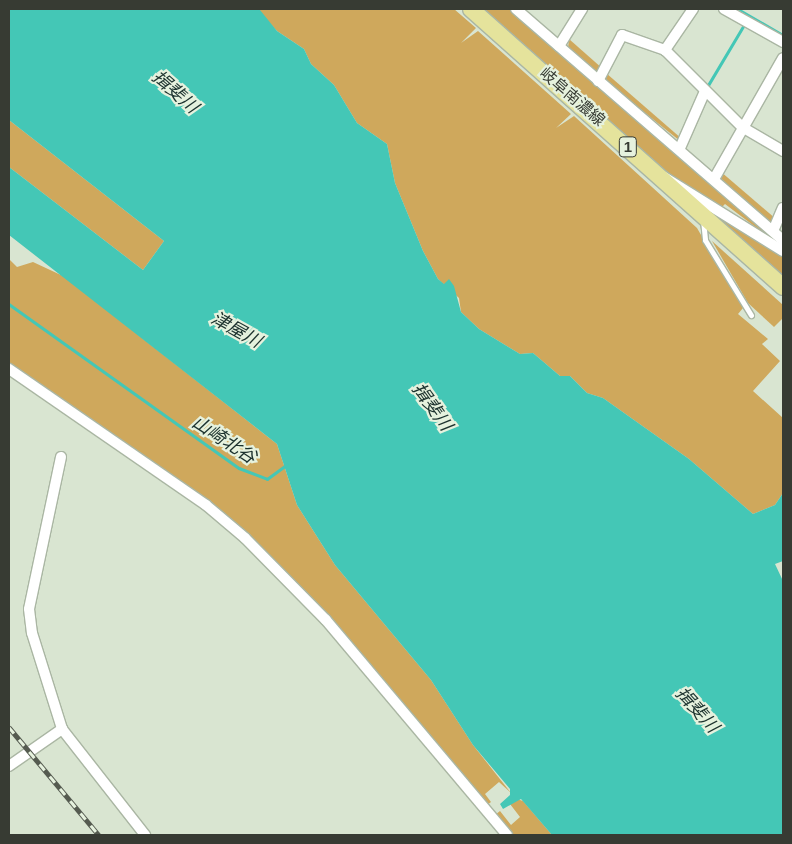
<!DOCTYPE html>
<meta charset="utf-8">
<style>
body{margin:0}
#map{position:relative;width:792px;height:844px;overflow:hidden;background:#d9e5d1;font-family:Helvetica,"Noto Sans JP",sans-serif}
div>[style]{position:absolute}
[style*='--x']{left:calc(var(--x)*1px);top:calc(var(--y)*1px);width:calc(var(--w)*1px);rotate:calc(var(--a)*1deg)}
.green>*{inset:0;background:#cfa85c}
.water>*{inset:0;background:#44c7b6}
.stream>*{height:2.5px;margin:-1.25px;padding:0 1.25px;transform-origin:1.25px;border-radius:1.25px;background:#44c7b6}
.roads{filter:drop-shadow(1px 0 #aab6a3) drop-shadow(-1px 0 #aab6a3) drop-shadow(0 1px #aab6a3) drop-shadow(0 -1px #aab6a3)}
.service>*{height:5px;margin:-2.5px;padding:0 2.5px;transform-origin:2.5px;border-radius:2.5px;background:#fff}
.minor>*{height:10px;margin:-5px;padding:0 5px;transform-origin:5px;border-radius:5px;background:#fff}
.primary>*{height:16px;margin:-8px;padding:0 8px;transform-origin:8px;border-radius:8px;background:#e5e39c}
.rail>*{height:4.5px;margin-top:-2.25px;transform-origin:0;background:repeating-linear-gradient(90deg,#e6f2de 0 8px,#555b50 0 16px);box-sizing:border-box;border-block:1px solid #555b50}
span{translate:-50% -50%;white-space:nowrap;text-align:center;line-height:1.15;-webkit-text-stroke:4.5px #e6f2de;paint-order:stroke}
.shield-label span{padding:1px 4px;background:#e6f2de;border:1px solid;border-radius:4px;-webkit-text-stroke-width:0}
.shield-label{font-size:15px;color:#373b33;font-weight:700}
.street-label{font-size:16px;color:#373b33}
.water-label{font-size:18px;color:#1b312d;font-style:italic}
.frame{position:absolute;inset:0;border:10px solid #373b33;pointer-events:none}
</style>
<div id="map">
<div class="green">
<div style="clip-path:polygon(257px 9px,454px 9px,476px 28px,461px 43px,478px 31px,571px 114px,556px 128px,574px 116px,697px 228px,743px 308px,738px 314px,768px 339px,762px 344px,780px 361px,753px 391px,783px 418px,783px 493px,775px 505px,753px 514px,689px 459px,603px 398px,587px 393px,570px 376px,560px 376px,533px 353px,520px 354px,479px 329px,461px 312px,459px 298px,438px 279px,423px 251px,395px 183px,387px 144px,357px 123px,334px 85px,311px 64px,304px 49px,277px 31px)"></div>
<div style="clip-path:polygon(482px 9px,510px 9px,668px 148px,682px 154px,783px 248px,725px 204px,721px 208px,660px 169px)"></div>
<div style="clip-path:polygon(569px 39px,603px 69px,596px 74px,568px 49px)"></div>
<div style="clip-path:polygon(606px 73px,682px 139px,680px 141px,603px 79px)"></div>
<div style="clip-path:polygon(9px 120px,164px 241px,143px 270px,9px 167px)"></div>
<div style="clip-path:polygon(720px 171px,776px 219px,772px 225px,720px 179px)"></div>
<div style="clip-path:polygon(680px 185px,783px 256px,783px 280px)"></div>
<div style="clip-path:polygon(712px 241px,783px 305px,783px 318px,774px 327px,748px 303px)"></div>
<div style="clip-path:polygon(9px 259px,17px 267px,33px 262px,63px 276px,277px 444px,297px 505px,335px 565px,431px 680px,473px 745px,511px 793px,499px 782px,485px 794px,491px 802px,487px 805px,335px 622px,251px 537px,207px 501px,9px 363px)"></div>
<div style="clip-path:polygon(517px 799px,523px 801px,552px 835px,512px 835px,495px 815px,500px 811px,511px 825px,520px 817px,510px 804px)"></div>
</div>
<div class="water">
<div style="clip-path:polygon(9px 9px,260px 10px,277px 31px,304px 49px,311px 64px,334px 85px,357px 123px,387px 144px,395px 183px,423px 251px,438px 279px,444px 284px,449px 279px,454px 286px,461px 312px,479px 329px,520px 354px,533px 353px,560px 376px,570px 376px,587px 393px,603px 398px,689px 459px,753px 514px,775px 505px,783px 493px,783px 561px,775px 564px,783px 581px,783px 835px,552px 835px,521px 799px,503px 809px,500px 804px,510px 795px,510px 789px,473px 745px,431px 680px,335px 565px,297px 505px,277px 444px,9px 235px,9px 167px,143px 270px,164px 241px,9px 120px)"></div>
</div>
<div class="stream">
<div style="--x:738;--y:9;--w:52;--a:30"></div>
<div style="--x:707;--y:87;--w:72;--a:-59.2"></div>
<div style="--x:9;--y:304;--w:282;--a:35.5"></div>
<div style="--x:239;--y:468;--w:30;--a:21"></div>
<div style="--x:267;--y:479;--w:24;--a:-36"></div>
</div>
<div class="roads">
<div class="service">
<div style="--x:703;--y:220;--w:20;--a:84"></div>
<div style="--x:705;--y:240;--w:88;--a:58.5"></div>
</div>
<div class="minor">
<div style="--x:516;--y:9;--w:353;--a:40.9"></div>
<div style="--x:693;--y:9;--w:50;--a:124.3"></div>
<div style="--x:665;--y:50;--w:109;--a:45"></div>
<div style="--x:742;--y:127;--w:48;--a:30.3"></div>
<div style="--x:724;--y:9;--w:68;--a:29.2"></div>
<div style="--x:559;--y:46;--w:44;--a:-58.1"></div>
<div style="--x:598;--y:81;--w:52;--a:-62.4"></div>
<div style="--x:622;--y:35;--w:46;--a:19.2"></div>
<div style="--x:680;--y:148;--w:62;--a:-66.3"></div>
<div style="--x:664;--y:177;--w:140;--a:31.9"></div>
<div style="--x:714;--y:179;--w:139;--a:-60.3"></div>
<div style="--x:773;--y:231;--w:25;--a:-67"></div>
<div style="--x:9;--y:369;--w:239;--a:34.6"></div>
<div style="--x:206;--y:505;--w:51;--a:40.2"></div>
<div style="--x:245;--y:538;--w:115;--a:45.4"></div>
<div style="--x:326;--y:620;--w:281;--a:49.9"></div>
<div style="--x:61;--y:457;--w:155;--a:101.9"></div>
<div style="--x:29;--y:609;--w:24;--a:83"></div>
<div style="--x:32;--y:633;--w:101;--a:72.6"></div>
<div style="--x:62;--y:729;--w:135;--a:51.9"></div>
<div style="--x:9;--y:766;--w:65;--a:-34.9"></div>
</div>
<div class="primary">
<div style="--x:471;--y:9;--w:418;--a:41.7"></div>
</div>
</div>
<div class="rail">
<div style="--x:9;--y:727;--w:141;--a:50.2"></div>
</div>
<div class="shield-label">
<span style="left:628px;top:147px">1</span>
</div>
<div class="street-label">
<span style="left:572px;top:97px;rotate:41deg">岐阜南濃線</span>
</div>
<div class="water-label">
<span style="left:175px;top:92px;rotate:41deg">揖斐川</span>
<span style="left:236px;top:330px;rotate:29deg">津屋川</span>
<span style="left:432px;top:407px;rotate:54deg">揖斐川</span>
<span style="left:224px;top:440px;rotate:33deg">山崎北谷</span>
<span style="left:697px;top:710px;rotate:48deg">揖斐川</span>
</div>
<div class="frame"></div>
</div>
